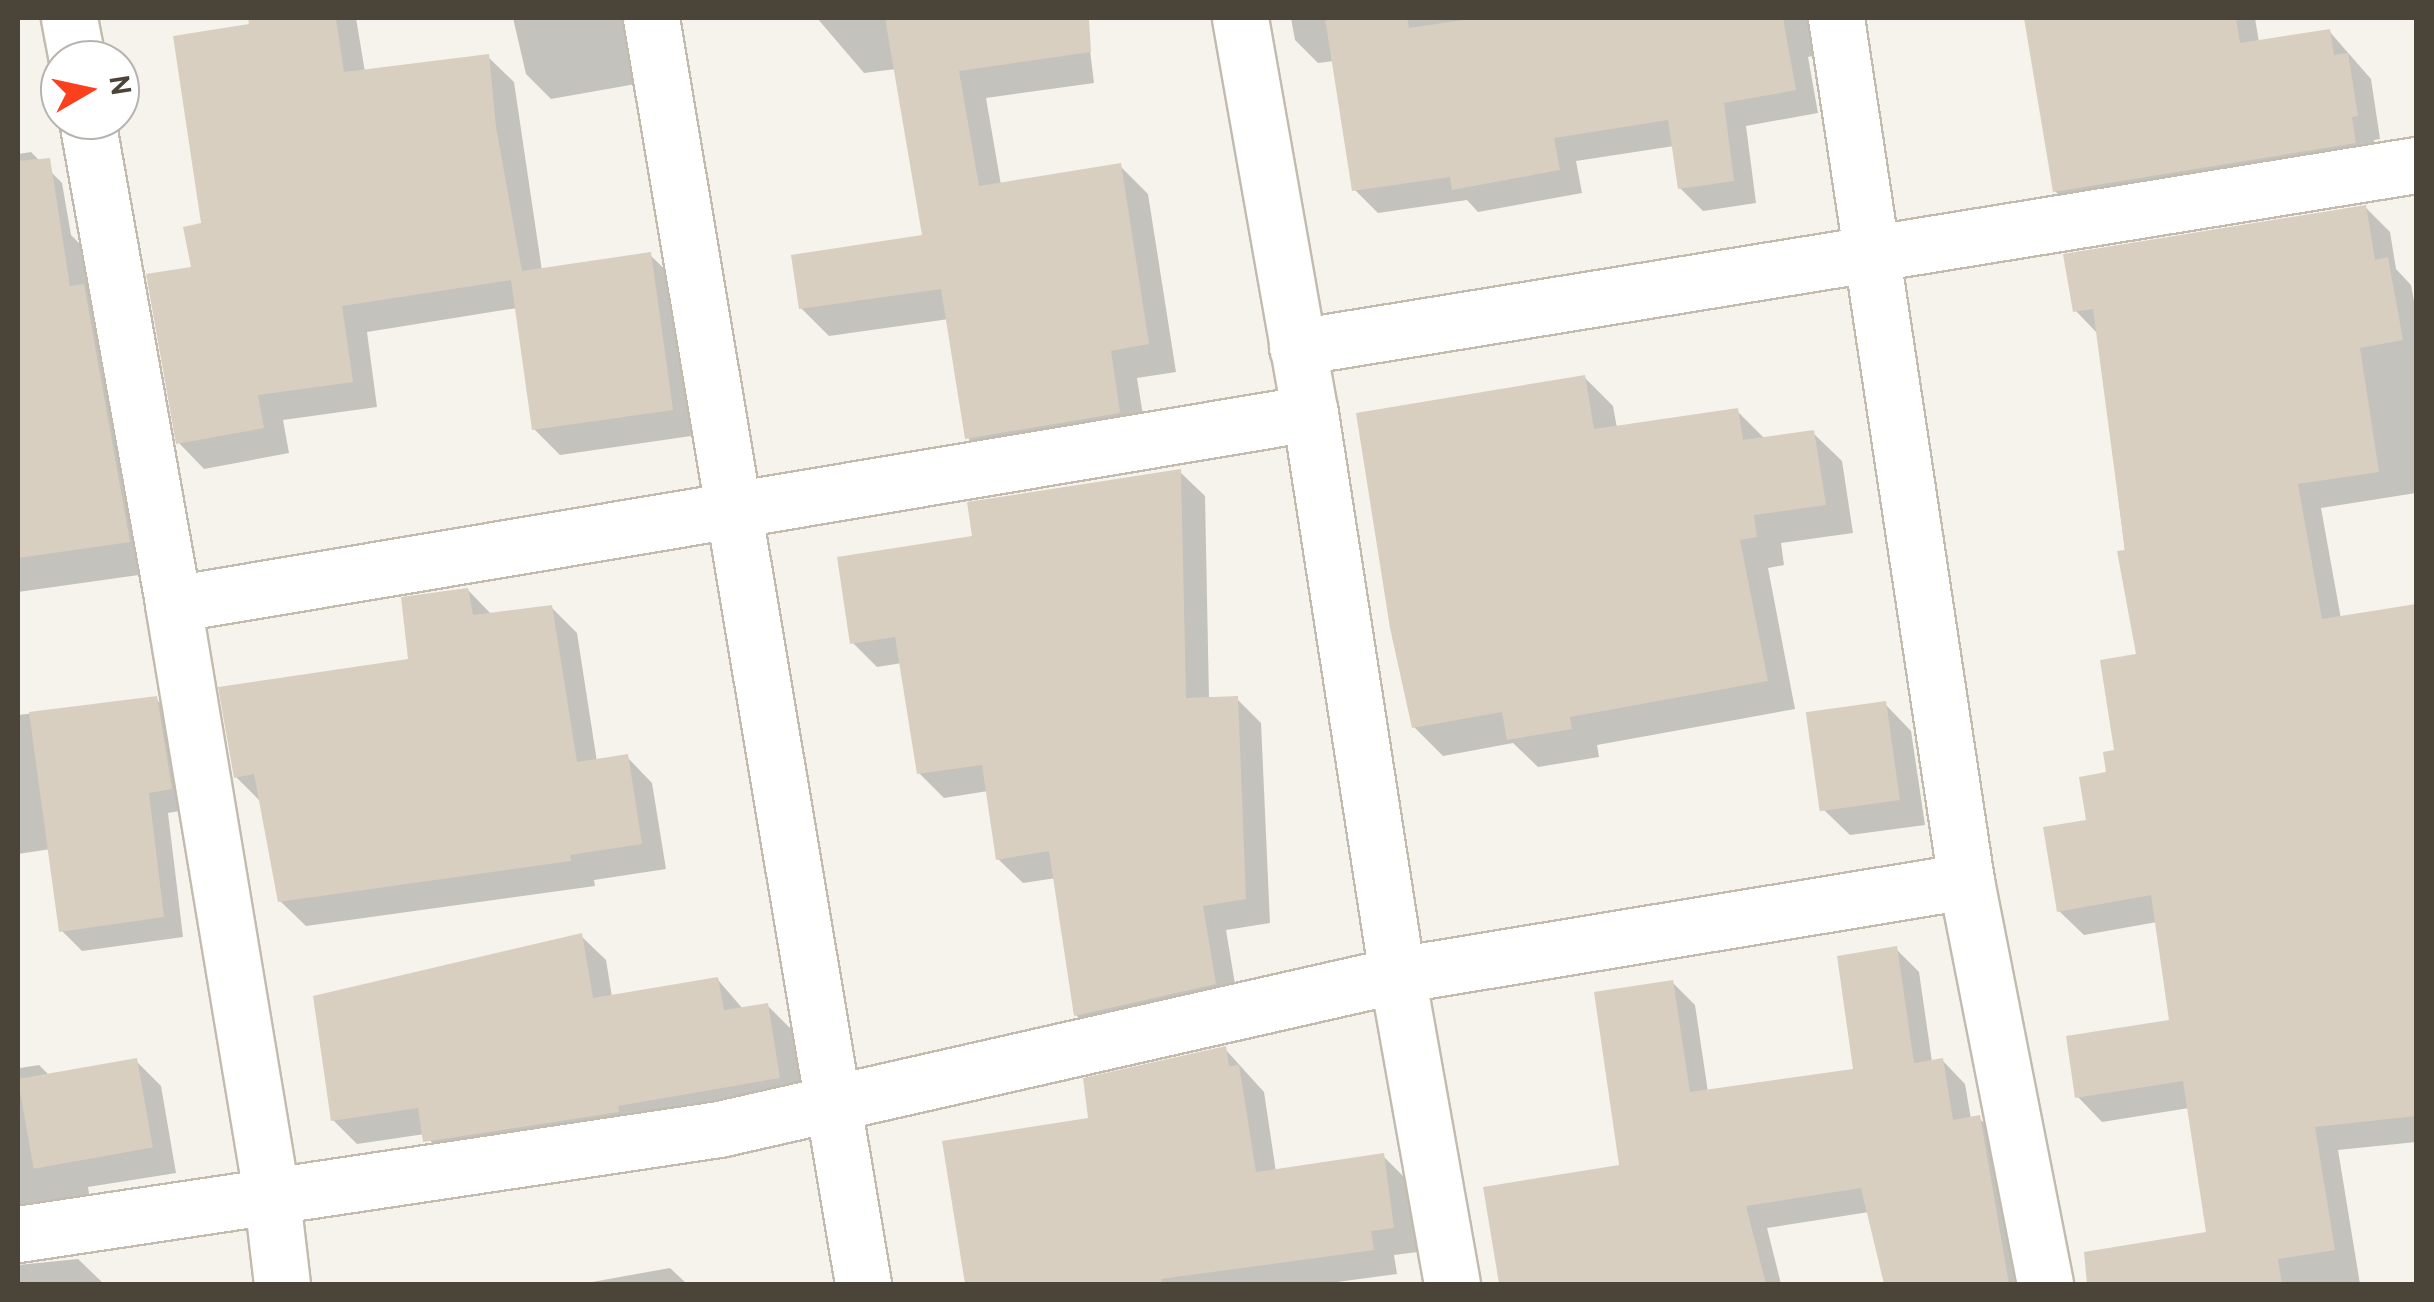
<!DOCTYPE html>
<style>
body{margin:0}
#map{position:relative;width:2434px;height:1302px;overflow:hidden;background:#f6f3ec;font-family:Overpass,sans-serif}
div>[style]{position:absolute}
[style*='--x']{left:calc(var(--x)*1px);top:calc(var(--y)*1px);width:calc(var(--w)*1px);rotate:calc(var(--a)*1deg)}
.shadow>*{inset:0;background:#0003}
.building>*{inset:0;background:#d8cfc1;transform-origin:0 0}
.roads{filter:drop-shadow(2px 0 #c2bbae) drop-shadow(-2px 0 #c2bbae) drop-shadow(0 2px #c2bbae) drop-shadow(0 -2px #c2bbae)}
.street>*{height:55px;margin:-27.5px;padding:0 27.5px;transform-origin:27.5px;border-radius:27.5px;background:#fff}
span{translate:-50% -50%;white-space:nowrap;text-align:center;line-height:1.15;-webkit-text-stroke:8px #fff;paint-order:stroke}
.frame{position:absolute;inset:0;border:20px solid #4b4439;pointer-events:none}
.north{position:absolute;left:40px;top:40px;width:100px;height:100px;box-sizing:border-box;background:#fff;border:2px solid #b7b4b0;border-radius:50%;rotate:81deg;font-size:28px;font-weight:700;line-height:40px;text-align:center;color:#4b4439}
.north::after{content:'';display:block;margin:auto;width:35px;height:45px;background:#fc3f1d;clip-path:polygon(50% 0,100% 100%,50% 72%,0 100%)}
</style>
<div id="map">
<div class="shadow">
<div style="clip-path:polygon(250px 18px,356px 18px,365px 72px,488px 57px,514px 82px,542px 271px,650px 255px,676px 280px,698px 435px,560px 455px,534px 429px,517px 308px,367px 332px,377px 407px,283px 420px,289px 453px,204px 469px,179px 443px,194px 269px)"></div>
<div style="clip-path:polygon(513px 18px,635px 18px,647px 82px,551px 99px,526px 74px)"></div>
<div style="clip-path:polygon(817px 18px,1086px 18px,1094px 83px,986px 98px,1001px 185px,1120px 166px,1148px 194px,1176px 372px,1137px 378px,1147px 440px,995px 466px,968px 438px,949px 319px,829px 336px,801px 308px,925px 237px,896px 69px,864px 73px)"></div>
<div style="clip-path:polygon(1291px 18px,1825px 18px,1828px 53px,1808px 57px,1818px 113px,1746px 126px,1756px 203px,1703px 211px,1680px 188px,1674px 146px,1576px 161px,1582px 193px,1478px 212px,1467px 200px,1378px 213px,1355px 190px,1334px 61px,1318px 63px,1295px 40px)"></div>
<div style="clip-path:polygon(2026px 18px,2255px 18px,2259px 42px,2329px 31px,2371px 79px,2380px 139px,2374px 140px,2378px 166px,2078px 215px,2055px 191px)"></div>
<div style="clip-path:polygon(31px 152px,62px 183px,71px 235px,90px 254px,160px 572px,18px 592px,18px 154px)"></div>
<div style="clip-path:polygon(2365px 207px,2390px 232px,2396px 269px,2411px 285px,2416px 312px,2416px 493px,2321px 508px,2341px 619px,2416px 607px,2416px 1142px,2338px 1150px,2360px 1284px,2224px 1284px,2216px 1277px,2189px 1108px,2102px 1122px,2078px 1097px,2172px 1022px,2157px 922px,2084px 935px,2059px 911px,2117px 752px,2138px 656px,2098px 334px,2075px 310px)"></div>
<div style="clip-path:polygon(1584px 377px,1613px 406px,1617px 428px,1737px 411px,1766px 440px,1813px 433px,1842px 461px,1853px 533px,1781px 543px,1784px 565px,1768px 568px,1795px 709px,1597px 745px,1599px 757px,1538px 767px,1513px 743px,1443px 756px,1414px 727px)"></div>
<div style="clip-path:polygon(1180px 472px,1205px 496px,1209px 699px,1237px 699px,1261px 723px,1270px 923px,1226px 930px,1239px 1008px,1100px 1040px,1076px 1015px,1056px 878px,1023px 883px,998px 859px,988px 791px,944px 798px,919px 773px,902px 663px,877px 667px,853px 643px,975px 538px)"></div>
<div style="clip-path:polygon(468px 590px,492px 615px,551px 607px,577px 633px,597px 762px,627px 757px,652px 783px,666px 869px,594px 880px,595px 886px,306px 926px,280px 901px,262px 803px,236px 777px,411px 661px)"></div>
<div style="clip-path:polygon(156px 699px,176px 719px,191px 809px,168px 813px,183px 937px,82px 951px,62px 931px,51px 849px,18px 854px,18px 715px)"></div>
<div style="clip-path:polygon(1885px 704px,1911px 731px,1925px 825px,1850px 835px,1823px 809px)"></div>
<div style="clip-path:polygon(581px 936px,606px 960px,612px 997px,718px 980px,743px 1009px,768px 1006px,792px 1030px,803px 1102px,450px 1165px,425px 1134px,357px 1144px,333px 1120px)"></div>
<div style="clip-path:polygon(1896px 949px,1919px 972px,1932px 1062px,1943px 1061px,1965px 1084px,1971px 1119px,1979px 1118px,2002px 1141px,2026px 1284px,1887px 1284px,1869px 1212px,1767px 1228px,1781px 1284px,1501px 1284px,1486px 1189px,1622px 1167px,1672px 982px,1695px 1005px,1708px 1092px,1856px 1071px)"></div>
<div style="clip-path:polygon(1225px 1049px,1264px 1092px,1276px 1172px,1383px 1156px,1408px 1181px,1418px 1252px,1394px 1255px,1397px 1274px,1322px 1284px,968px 1284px,945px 1143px,1091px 1120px)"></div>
<div style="clip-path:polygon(136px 1061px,161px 1086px,176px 1173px,88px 1187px,93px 1219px,18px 1243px,18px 1063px,20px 1068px,39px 1065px,50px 1076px)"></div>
<div style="clip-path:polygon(78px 1259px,104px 1284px,18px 1284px,18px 1265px)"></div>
<div style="clip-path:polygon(670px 1268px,687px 1284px,581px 1284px)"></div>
</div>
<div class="building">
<div style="clip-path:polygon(248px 18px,336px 18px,344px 72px,489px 54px,496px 127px,522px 271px,651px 252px,673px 410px,532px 430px,511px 280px,342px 306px,353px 382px,258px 395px,264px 428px,176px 444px,146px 274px,191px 267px,183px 227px,201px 223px,173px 36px,249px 24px)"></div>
<div style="clip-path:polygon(885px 18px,1089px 18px,1091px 52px,959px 71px,979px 186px,1121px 163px,1149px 344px,1111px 351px,1120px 413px,965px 439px,941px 289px,799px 309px,791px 255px,922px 235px)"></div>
<div style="clip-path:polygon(1325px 18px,1407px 18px,1409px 28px,1477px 18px,1783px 18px,1796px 90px,1724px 103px,1734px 181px,1678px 189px,1668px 120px,1554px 138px,1560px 170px,1452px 190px,1450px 177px,1352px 191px)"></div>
<div style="clip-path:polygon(2024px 18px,2236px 18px,2240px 43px,2330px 29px,2334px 55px,2348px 53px,2358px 116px,2352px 117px,2356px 143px,2053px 192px)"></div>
<div style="clip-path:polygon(50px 158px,70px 286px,84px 284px,130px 542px,18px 558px,18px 161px)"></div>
<div style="clip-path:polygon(2366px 205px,2375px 260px,2388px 257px,2403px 340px,2360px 348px,2379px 472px,2298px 484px,2322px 619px,2416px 604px,2416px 1116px,2315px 1127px,2335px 1250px,2278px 1259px,2282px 1284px,2087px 1284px,2084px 1252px,2206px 1232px,2183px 1081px,2075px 1098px,2066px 1036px,2169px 1020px,2151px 895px,2057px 912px,2043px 827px,2086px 820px,2079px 777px,2106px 772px,2103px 752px,2114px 750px,2100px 660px,2136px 654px,2117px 551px,2125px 550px,2093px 309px,2073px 312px,2063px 254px)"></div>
<div style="clip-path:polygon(1585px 375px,1594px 429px,1738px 408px,1743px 440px,1814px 430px,1826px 505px,1754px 515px,1757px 537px,1740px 540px,1768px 681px,1570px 717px,1572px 729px,1507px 740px,1502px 712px,1412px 728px,1390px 628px,1356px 413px)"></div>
<div style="clip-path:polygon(1181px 469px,1186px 698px,1238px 696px,1246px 899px,1203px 906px,1216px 984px,1074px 1016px,1049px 851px,996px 860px,982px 765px,917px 774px,895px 637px,850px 644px,837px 557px,972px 536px,967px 502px)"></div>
<div style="clip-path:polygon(468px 588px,473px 615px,552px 605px,577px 762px,628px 754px,642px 844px,570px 855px,571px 861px,278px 902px,254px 774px,234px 778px,218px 687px,408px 659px,401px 597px)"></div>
<div style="clip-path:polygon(157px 696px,172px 789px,149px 793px,164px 917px,59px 932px,29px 712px)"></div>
<div style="left:1886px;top:701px;width:100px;height:81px;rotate:82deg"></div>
<div style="clip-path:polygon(582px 933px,593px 998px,718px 977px,724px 1010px,768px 1003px,780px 1078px,618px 1106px,619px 1112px,423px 1142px,418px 1108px,331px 1121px,313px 996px)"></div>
<div style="clip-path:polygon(1897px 946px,1914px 1063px,1943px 1058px,1953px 1120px,1980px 1115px,2009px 1284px,1884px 1284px,1861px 1188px,1746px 1206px,1766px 1284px,1499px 1284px,1483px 1187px,1619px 1165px,1594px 992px,1673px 980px,1690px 1092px,1853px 1069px,1837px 956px)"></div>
<div style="clip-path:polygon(1226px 1046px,1229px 1066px,1239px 1065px,1256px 1172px,1384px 1153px,1394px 1228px,1371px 1231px,1374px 1250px,1161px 1279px,1162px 1284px,965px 1284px,942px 1141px,1088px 1118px,1083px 1078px)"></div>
<div style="left:137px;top:1058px;width:91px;height:121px;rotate:80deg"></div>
</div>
<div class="roads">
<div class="street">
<div style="--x:69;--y:18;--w:43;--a:79.2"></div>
<div style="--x:651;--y:18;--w:1284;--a:80.49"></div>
<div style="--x:1240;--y:18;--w:401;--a:80"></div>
<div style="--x:1310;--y:413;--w:569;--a:81.2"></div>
<div style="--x:1397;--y:975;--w:314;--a:79.9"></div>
<div style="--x:1836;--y:18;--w:873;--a:81.43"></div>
<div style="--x:1966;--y:881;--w:411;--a:78.9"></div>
<div style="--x:87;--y:120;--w:492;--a:79.9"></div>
<div style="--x:173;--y:604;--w:603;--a:80.55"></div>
<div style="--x:272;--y:1199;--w:86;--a:83.3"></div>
<div style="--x:1297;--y:347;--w:1134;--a:-9.24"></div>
<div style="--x:173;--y:604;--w:1153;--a:-9.54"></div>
<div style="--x:18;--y:1234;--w:709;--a:-8.52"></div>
<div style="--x:719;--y:1129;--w:695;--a:-12.8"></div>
<div style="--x:1397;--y:975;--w:577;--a:-9.38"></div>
</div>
</div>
<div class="frame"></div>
<div class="north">N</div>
</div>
